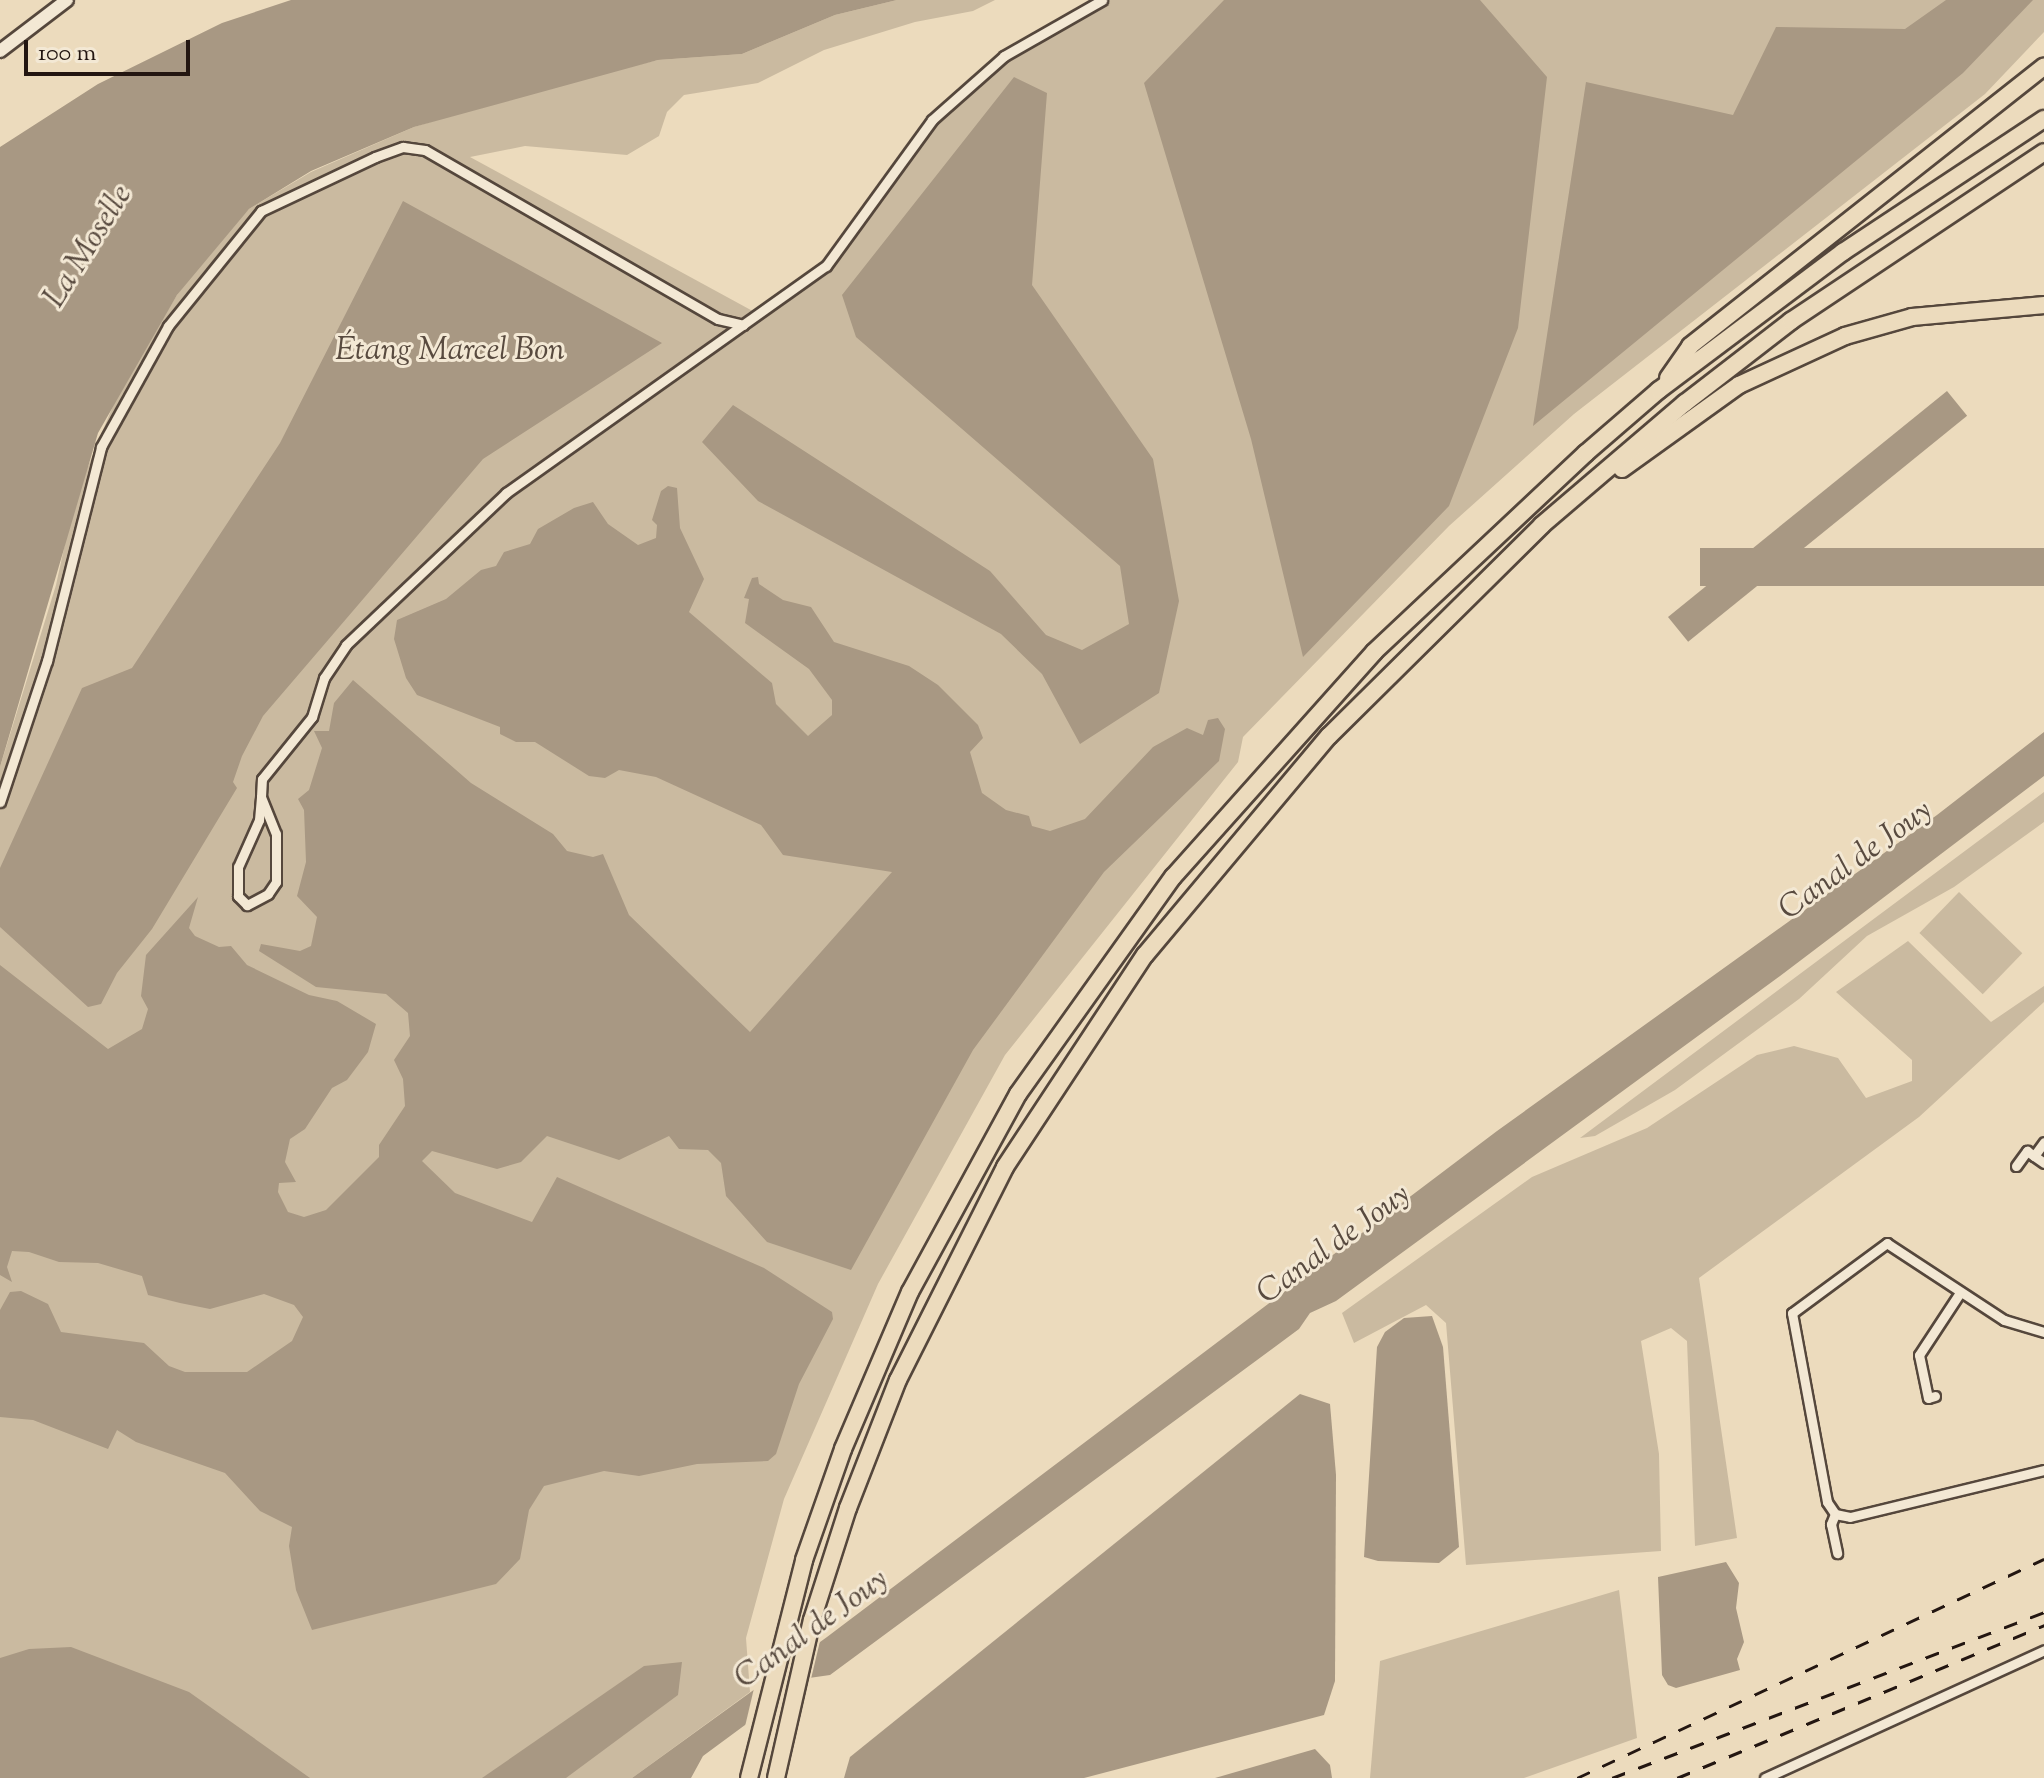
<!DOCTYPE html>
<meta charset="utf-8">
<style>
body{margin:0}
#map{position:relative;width:2044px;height:1778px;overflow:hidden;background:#ecdbbd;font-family:"Sorts Mill Goudy",serif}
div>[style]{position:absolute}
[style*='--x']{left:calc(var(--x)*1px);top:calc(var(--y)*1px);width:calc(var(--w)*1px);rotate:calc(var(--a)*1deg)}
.green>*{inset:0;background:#cabaa0;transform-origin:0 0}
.water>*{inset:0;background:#a89883;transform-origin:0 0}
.pier>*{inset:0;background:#ecdbbd}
.roads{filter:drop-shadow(2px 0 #55473c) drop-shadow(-2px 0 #55473c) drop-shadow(0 2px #55473c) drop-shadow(0 -2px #55473c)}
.minor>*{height:9px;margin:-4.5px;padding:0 4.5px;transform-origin:4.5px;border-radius:4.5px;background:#f3e8d4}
.secondary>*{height:12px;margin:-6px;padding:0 6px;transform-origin:6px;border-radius:6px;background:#f3e8d4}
.motorway>*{height:16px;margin:-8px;padding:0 8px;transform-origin:8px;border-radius:8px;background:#ecdbbd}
.rail>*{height:3px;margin-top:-1.5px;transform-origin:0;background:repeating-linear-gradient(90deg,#231611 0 14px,transparent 0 28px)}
span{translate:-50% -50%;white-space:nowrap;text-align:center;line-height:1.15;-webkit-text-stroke:6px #f3e8d4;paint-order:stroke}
.water-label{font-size:32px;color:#584a3f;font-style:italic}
.scale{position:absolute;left:24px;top:40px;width:166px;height:36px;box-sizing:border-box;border:4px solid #231611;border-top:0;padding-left:10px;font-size:24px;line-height:28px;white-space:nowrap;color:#231611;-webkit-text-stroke:6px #f3e8d4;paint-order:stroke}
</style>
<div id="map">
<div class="green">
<div style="clip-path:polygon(897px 0,995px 0,973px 11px,915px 22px,824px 50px,758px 83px,684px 95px,667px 112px,659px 136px,627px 155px,525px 146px,470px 157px,760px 315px,826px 266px,932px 120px,984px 71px,1091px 6px,1092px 0,2044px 0,2044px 32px,1985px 94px,1574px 414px,1449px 526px,1243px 737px,1238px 762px,1005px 1055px,878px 1284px,784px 1499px,746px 1638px,750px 1692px,632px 1778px,0 1778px,0 767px,56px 585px,75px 498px,122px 384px,177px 295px,222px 234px,249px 209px,311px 172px,414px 127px,545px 87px,658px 60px,742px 54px,835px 15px)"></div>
<div style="clip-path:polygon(2044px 792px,2044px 822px,1954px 887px,1867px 936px,1799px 999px,1675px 1090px,1595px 1136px,1580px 1138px)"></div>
<div style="left:1959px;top:892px;width:88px;height:57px;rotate:44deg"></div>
<div style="clip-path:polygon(1908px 941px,1991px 1022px,2044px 986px,2044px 1002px,1919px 1117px,1699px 1278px,1737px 1538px,1695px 1546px,1687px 1341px,1671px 1328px,1641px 1341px,1659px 1454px,1661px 1551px,1466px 1565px,1446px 1323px,1426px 1305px,1354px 1343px,1342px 1313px,1532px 1177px,1647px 1128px,1757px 1055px,1794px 1046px,1838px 1058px,1866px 1098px,1912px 1081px,1912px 1060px,1836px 992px)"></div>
<div style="clip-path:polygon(1619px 1590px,1637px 1738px,1524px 1778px,1370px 1778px,1380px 1661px)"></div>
</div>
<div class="water">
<div style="clip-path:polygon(291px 0,897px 0,835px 15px,742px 54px,658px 60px,414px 127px,311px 171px,249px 209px,177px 295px,98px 433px,0 767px,0 147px,98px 84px,222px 23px)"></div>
<div style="clip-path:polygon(1224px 0,1480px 0,1547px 77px,1518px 328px,1449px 506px,1303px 657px,1251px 439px,1144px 83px)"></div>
<div style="clip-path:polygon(1946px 0,2033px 0,1963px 73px,1533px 426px,1586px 82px,1733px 115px,1776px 27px,1905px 29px)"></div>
<div style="clip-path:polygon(1014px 77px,1047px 93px,1032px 285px,1153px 459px,1179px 601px,1159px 693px,1080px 744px,1042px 674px,1001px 634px,758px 501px,702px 442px,733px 405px,990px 571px,1046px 635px,1082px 650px,1129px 624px,1120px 566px,856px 337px,842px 295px)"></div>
<div style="clip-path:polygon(403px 201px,662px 343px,483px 459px,263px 716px,242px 756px,233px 782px,237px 788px,152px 929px,117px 973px,101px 1004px,88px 1007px,0 927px,0 868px,82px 688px,132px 668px,280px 443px)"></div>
<div style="left:1947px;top:391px;width:32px;height:359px;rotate:51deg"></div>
<div style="clip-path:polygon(668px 486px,677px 488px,680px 528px,704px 579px,689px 612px,772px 683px,776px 704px,808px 736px,832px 715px,832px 700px,809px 669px,745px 623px,749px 599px,744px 598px,752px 578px,758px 577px,759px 584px,783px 600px,811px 607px,834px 642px,909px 666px,938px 685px,978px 725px,983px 738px,970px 752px,982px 793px,1006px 810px,1029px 816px,1032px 826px,1050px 831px,1085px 819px,1153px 747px,1187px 728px,1203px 735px,1208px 720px,1218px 718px,1225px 729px,1219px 761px,1104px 872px,973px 1050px,851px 1270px,767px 1242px,726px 1196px,721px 1163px,708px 1150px,679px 1149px,669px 1136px,619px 1160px,547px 1136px,521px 1162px,497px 1169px,432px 1151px,422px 1161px,455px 1193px,532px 1222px,557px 1177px,764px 1268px,832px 1312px,833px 1319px,799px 1384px,776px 1454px,768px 1461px,697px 1464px,639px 1476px,604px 1471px,544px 1486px,529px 1510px,520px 1559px,496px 1584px,312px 1630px,296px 1590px,289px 1546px,292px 1527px,260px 1511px,225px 1473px,136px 1442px,117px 1430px,108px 1449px,33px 1420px,0 1417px,0 1310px,10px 1292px,21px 1291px,48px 1304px,61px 1332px,144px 1343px,169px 1366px,185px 1372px,247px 1372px,292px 1341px,303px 1317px,294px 1305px,264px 1294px,210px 1309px,180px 1303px,148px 1295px,142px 1276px,98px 1263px,59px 1262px,29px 1252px,12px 1251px,7px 1267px,12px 1282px,0 1275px,0 965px,108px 1049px,142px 1029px,148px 1009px,141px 996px,146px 955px,198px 897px,189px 928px,195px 936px,219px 947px,231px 946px,247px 965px,309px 995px,337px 1001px,376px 1024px,368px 1052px,347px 1080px,332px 1088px,305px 1129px,290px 1139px,285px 1162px,296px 1182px,279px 1183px,278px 1192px,288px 1212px,304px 1217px,326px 1210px,379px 1157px,379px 1145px,405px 1106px,403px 1079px,394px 1060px,410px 1036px,408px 1013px,386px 994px,316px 987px,259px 951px,261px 944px,300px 951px,311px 946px,317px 917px,297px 896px,306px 862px,304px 810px,298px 799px,309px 790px,322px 748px,314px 731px,329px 731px,334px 703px,353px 680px,471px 783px,553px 834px,567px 851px,593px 857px,603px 854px,629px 915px,750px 1032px,892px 872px,783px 855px,761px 825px,656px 777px,619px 770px,605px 778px,589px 776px,535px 742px,516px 742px,500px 734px,500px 727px,417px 695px,406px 678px,394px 639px,397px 620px,446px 599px,481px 570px,496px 566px,504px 552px,530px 544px,538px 529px,574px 508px,593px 502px,608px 524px,638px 545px,656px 538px,657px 525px,652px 520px,661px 491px)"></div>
<div style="left:2044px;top:548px;width:38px;height:344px;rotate:90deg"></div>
<div style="clip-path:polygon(2044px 732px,2044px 776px,1784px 973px,1336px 1301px,1310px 1313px,1299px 1329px,830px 1675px,809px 1678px,703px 1756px,691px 1778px,632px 1778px,827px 1637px,1497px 1131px,1937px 815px)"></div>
<div style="clip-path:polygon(1432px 1316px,1443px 1347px,1459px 1547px,1439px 1563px,1378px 1561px,1364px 1557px,1377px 1347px,1385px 1332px,1404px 1318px)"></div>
<div style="clip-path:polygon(1300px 1394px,1330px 1404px,1336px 1475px,1335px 1681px,1324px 1715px,1084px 1778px,844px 1778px,850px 1757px)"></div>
<div style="clip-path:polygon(1726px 1562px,1739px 1583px,1736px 1608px,1744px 1642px,1737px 1659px,1740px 1670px,1676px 1688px,1668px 1685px,1662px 1675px,1658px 1577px)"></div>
<div style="clip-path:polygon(71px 1647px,189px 1692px,310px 1778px,0 1778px,0 1658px,29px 1649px)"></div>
<div style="clip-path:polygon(682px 1662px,678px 1695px,566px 1778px,482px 1778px,644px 1666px)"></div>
<div style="clip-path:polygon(1315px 1749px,1330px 1765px,1332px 1778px,1215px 1778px)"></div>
</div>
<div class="pier">
<div style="clip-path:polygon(821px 1637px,810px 1683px,743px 1735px,755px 1684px)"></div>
</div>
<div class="roads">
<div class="minor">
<div style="--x:261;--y:797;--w:40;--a:68"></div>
<div style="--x:276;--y:834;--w:48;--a:90"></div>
<div style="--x:276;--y:882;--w:14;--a:124"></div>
<div style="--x:268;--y:894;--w:24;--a:152"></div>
<div style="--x:247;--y:905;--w:13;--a:-135"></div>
<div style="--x:238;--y:896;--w:29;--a:-90"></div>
<div style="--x:238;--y:867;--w:51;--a:-65.9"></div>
<div style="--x:259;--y:820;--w:23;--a:-85"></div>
<div style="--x:261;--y:797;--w:18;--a:-87"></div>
<div style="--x:262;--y:779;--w:80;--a:-51.1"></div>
<div style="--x:312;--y:717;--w:41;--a:-72.9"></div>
<div style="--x:324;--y:678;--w:40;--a:-56"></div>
<div style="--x:346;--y:645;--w:221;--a:-43.5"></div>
<div style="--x:506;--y:493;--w:392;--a:-35.4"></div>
<div style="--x:826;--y:266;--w:180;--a:-54"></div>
<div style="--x:932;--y:120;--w:96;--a:-41.6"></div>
<div style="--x:1004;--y:56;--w:113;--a:-29.7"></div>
<div style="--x:0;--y:802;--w:149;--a:-71.6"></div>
<div style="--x:47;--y:661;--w:221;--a:-75.8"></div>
<div style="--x:101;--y:447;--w:138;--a:-61"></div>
<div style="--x:168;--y:326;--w:148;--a:-51"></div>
<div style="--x:261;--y:211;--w:126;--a:-25.3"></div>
<div style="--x:375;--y:157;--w:30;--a:-20"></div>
<div style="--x:403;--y:147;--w:22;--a:8"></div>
<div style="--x:425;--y:150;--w:338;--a:30"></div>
<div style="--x:718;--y:319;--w:26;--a:13"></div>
<div style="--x:2034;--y:1156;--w:17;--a:-54"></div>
<div style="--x:2016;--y:1166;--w:19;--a:-54"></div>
<div style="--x:2027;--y:1151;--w:21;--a:35"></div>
<div style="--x:2044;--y:1332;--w:42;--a:-163.3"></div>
<div style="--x:2004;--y:1320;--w:140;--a:-146.7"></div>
<div style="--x:1887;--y:1243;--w:118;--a:143.6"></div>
<div style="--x:1792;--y:1313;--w:192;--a:79.5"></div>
<div style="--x:1827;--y:1502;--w:14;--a:56"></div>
<div style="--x:1835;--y:1514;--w:15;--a:11"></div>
<div style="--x:1850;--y:1517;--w:200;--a:-13.6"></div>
<div style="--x:1935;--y:1396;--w:7;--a:164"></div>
<div style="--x:1928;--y:1398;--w:44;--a:-101.8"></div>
<div style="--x:1919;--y:1355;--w:73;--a:-56.7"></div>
<div style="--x:1835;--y:1514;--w:11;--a:112"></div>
<div style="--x:1831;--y:1524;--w:30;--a:78"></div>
<div style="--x:1765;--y:1778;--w:307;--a:-24.6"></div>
</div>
<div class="secondary">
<div style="--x:0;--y:51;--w:84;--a:-37.3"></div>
</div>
<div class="motorway">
<div style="--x:1668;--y:378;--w:39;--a:-55"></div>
<div style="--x:1690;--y:346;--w:451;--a:-38.3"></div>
<div style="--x:1622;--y:469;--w:144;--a:-35.7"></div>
<div style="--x:1739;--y:385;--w:117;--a:-24.8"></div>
<div style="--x:1845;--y:336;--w:70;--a:-15.8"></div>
<div style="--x:1912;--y:317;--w:133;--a:-5.2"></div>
<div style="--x:749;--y:1778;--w:225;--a:-75.8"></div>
<div style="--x:804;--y:1560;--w:118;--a:-70.6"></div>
<div style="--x:843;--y:1449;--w:171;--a:-66.9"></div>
<div style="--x:910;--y:1292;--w:226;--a:-61.4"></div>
<div style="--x:1018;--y:1094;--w:267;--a:-54.5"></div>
<div style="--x:1173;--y:877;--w:302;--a:-48.2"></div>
<div style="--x:1374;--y:652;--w:291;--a:-43.2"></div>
<div style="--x:1586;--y:453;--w:96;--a:-40.8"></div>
<div style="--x:1659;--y:390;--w:230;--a:-36.9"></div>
<div style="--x:1843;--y:252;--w:241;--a:-33.5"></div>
<div style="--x:776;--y:1778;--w:162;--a:-77.2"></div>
<div style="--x:812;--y:1620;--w:118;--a:-72.2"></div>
<div style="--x:848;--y:1508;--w:137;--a:-68.7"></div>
<div style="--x:898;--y:1380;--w:238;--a:-63.3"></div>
<div style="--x:1005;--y:1167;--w:254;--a:-56.6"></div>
<div style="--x:1145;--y:955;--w:286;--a:-50"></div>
<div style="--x:1329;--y:736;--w:300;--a:-44.7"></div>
<div style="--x:1542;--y:525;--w:188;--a:-40.5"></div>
<div style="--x:1685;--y:403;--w:134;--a:-37.7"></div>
<div style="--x:1791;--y:321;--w:304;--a:-33.7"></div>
</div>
</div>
<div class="rail">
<div style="--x:1577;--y:1778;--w:516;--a:-25.12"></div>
<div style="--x:1612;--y:1778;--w:463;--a:-21"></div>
<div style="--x:1677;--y:1778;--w:398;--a:-22.6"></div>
</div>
<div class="water-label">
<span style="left:89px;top:247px;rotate:-58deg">La Moselle</span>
<span style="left:450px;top:351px">Étang Marcel Bon</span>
<span style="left:1856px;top:861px;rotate:-36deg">Canal de Jouy</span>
<span style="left:1334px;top:1245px;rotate:-36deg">Canal de Jouy</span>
<span style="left:812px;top:1630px;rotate:-36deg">Canal de Jouy</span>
</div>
<div class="scale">100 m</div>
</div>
